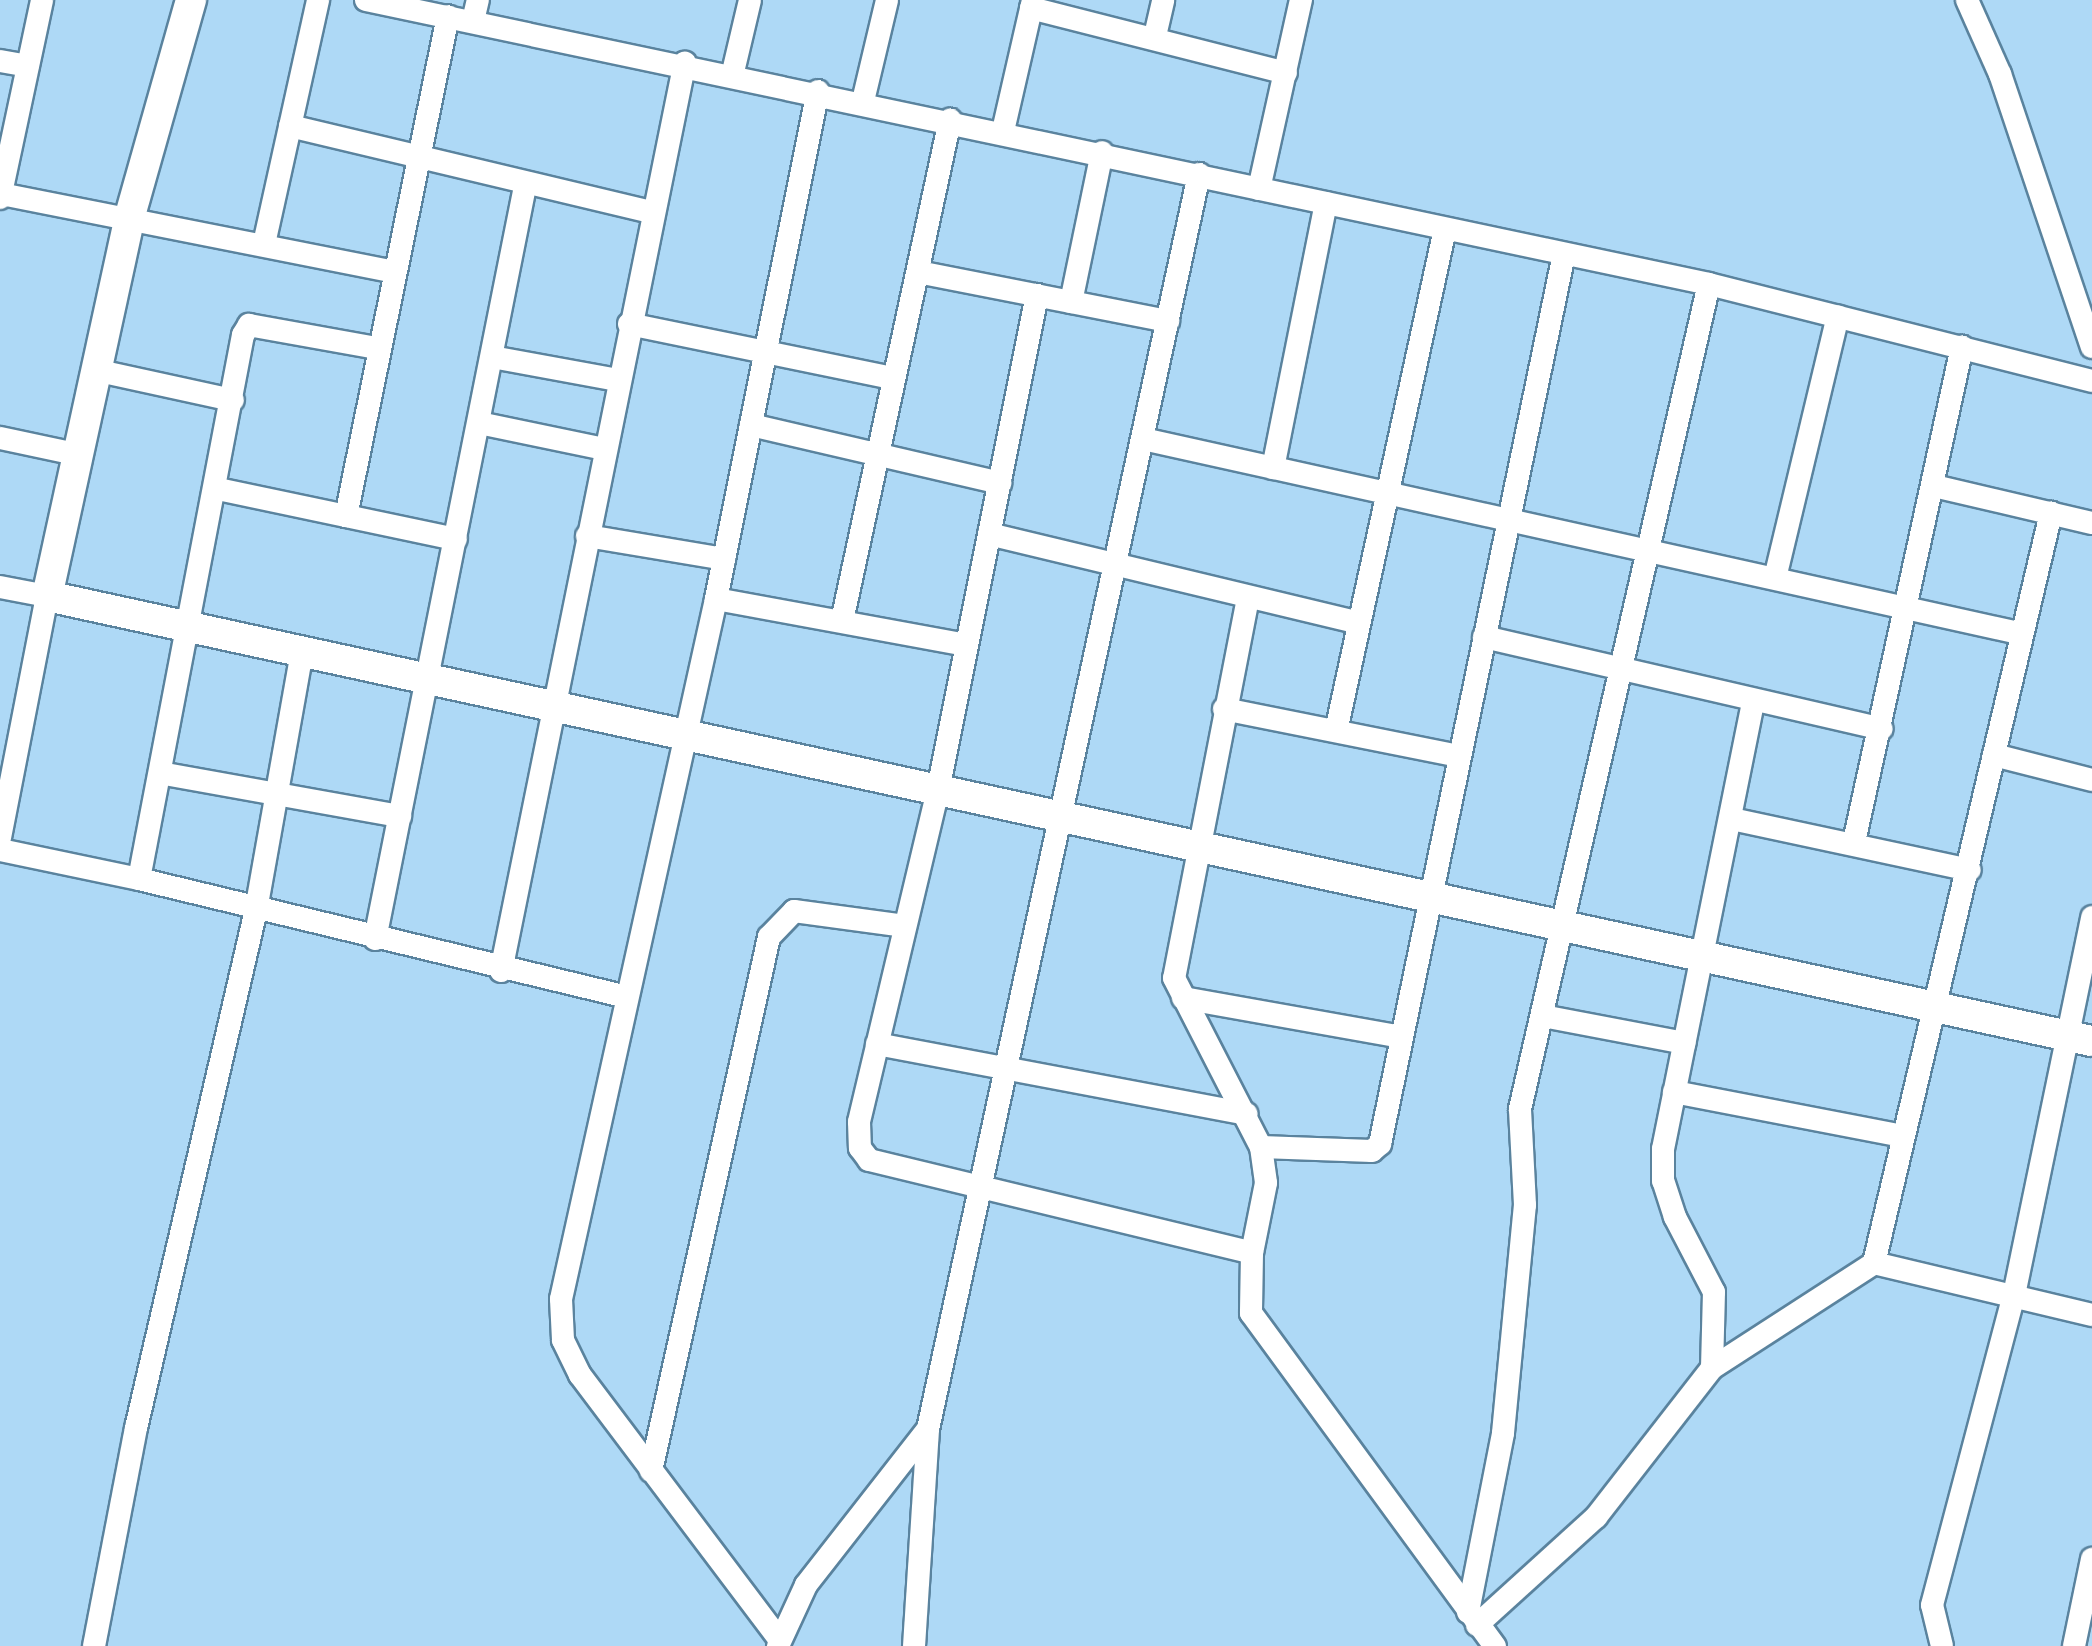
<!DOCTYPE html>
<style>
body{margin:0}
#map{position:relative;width:2092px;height:1646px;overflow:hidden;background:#aed9f6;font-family:"Open Sans",sans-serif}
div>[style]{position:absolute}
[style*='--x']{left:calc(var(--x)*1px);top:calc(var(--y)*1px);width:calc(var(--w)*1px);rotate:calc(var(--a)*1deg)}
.roads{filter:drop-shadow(2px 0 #5a839e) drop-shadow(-2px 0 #5a839e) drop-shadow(0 2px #5a839e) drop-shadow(0 -2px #5a839e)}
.street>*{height:22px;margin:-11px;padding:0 11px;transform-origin:11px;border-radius:11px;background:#fff}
.secondary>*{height:30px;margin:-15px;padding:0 15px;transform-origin:15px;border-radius:15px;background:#fff}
span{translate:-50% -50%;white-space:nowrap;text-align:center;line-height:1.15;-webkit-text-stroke:8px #aed9f6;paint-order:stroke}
</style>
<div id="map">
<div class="roads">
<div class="street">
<div style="--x:366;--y:0;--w:1373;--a:11.94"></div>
<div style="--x:1709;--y:284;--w:395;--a:14.2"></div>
<div style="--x:1967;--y:0;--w:81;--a:66"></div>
<div style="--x:2000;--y:74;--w:288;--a:71.4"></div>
<div style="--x:1031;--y:8;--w:263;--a:14.3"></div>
<div style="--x:473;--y:21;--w:22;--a:-77"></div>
<div style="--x:1155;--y:36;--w:37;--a:-77"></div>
<div style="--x:0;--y:61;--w:28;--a:10"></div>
<div style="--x:733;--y:72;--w:74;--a:-76.7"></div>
<div style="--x:863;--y:101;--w:104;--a:-76.6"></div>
<div style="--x:290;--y:126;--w:371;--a:13.4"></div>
<div style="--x:1003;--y:131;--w:134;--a:-77.1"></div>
<div style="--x:1259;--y:189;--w:194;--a:-77.5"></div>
<div style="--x:1;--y:194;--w:401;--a:11.2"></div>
<div style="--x:0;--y:198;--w:202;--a:-78"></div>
<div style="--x:264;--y:244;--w:250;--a:-77.5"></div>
<div style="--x:918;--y:272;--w:255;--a:11.1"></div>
<div style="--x:1037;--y:295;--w:505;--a:101.31"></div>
<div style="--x:938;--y:790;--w:341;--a:103.4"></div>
<div style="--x:859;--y:1122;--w:26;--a:88"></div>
<div style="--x:860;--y:1148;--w:15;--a:53"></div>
<div style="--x:869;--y:1160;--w:394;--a:13.6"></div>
<div style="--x:1071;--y:302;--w:153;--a:-78.3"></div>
<div style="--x:629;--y:324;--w:268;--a:11.6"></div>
<div style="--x:492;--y:357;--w:127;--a:10.4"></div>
<div style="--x:95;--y:370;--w:141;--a:12.3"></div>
<div style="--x:479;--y:423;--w:128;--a:11.7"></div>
<div style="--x:751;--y:425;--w:256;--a:13.1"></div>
<div style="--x:0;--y:438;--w:77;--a:12"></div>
<div style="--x:1143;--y:439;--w:897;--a:12.49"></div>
<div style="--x:1273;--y:468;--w:270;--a:-78.7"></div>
<div style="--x:1934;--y:486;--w:162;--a:13.2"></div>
<div style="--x:218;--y:489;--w:243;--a:11.9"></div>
<div style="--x:346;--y:516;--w:510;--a:-78.47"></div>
<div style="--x:989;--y:534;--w:377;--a:13.5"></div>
<div style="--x:587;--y:536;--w:139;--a:9.5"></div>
<div style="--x:1775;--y:578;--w:269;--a:-76.5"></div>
<div style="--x:0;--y:587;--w:48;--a:10.8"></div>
<div style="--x:47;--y:596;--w:246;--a:101"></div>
<div style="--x:1248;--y:598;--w:387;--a:101"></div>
<div style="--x:1174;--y:978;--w:190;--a:62.8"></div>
<div style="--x:1261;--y:1147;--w:36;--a:82"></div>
<div style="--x:1266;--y:1183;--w:71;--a:101.3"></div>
<div style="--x:1252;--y:1253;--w:60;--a:91"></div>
<div style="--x:1251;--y:1313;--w:413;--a:53.8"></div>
<div style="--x:716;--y:599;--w:254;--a:10.4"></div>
<div style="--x:842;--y:621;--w:513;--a:-77.83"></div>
<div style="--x:1484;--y:637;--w:408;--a:13"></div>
<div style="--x:1224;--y:709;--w:240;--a:11.3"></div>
<div style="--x:1336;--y:731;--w:514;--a:-77.75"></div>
<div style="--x:1994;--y:755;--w:101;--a:14.3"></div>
<div style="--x:160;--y:773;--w:244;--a:10.2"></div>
<div style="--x:1732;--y:819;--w:243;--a:12.1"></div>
<div style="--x:1854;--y:842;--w:507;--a:-77.69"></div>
<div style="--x:0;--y:850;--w:142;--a:11.8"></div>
<div style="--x:139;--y:879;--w:554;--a:-79.18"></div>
<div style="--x:243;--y:335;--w:12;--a:-59"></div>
<div style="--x:249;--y:325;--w:130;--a:10.2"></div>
<div style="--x:139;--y:879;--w:502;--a:13.59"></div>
<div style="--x:375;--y:939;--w:768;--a:-78.73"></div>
<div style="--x:501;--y:971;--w:927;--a:-78.56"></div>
<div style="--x:1183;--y:998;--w:222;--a:10.1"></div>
<div style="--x:1543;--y:1016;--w:144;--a:10.8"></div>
<div style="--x:877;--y:1044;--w:376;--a:10.7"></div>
<div style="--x:1674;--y:1092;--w:233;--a:10.9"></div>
<div style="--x:1261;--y:1147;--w:111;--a:2.1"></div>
<div style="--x:1372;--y:1151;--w:11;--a:-41"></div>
<div style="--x:1380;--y:1144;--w:909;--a:-78.32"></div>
<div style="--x:1874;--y:1263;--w:224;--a:13.4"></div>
<div style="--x:1712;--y:1368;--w:76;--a:-88.5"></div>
<div style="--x:1714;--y:1292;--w:85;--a:-117.5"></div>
<div style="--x:1675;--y:1217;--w:38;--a:-108"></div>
<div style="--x:1663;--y:1181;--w:32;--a:-90"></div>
<div style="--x:1663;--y:1149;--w:457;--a:-78.6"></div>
<div style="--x:651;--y:1471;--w:547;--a:-77.54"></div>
<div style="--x:769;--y:937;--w:36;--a:-46"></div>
<div style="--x:794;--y:911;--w:112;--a:7.7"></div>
<div style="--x:1468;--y:1612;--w:182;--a:-78.9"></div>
<div style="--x:1503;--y:1433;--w:229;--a:-84.5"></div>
<div style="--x:1525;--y:1205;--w:96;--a:-93"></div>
<div style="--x:1520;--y:1109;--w:846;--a:-77.1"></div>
<div style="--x:1477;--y:1625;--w:161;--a:-42.2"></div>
<div style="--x:1596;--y:1517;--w:189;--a:-52.1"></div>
<div style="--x:1712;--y:1368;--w:193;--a:-32.9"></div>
<div style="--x:1874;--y:1263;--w:771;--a:-76.72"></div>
<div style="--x:779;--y:1639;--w:331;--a:-127"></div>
<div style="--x:580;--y:1375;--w:39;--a:-116"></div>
<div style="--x:563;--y:1340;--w:41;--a:-92.8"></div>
<div style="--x:561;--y:1299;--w:717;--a:-77.51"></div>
<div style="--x:716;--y:599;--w:518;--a:-78.65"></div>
<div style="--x:94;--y:1646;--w:222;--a:-79.1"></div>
<div style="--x:136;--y:1428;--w:532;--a:-76.96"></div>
<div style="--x:256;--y:910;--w:262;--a:-79.9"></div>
<div style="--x:778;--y:1646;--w:67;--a:-65.3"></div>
<div style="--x:806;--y:1585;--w:198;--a:-52"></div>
<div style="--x:928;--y:1429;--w:1284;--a:-77.81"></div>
<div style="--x:914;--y:1646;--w:217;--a:-86.3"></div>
<div style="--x:1942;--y:1646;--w:42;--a:-103.7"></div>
<div style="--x:1932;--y:1605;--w:321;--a:-75.2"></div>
<div style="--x:2014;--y:1295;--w:386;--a:-78.3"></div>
<div style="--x:2074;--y:1646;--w:89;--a:-78.3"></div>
</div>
<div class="secondary">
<div style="--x:191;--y:0;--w:224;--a:105.8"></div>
<div style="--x:130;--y:216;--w:389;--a:102.3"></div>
<div style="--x:47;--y:596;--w:2093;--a:12.28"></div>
</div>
</div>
</div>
